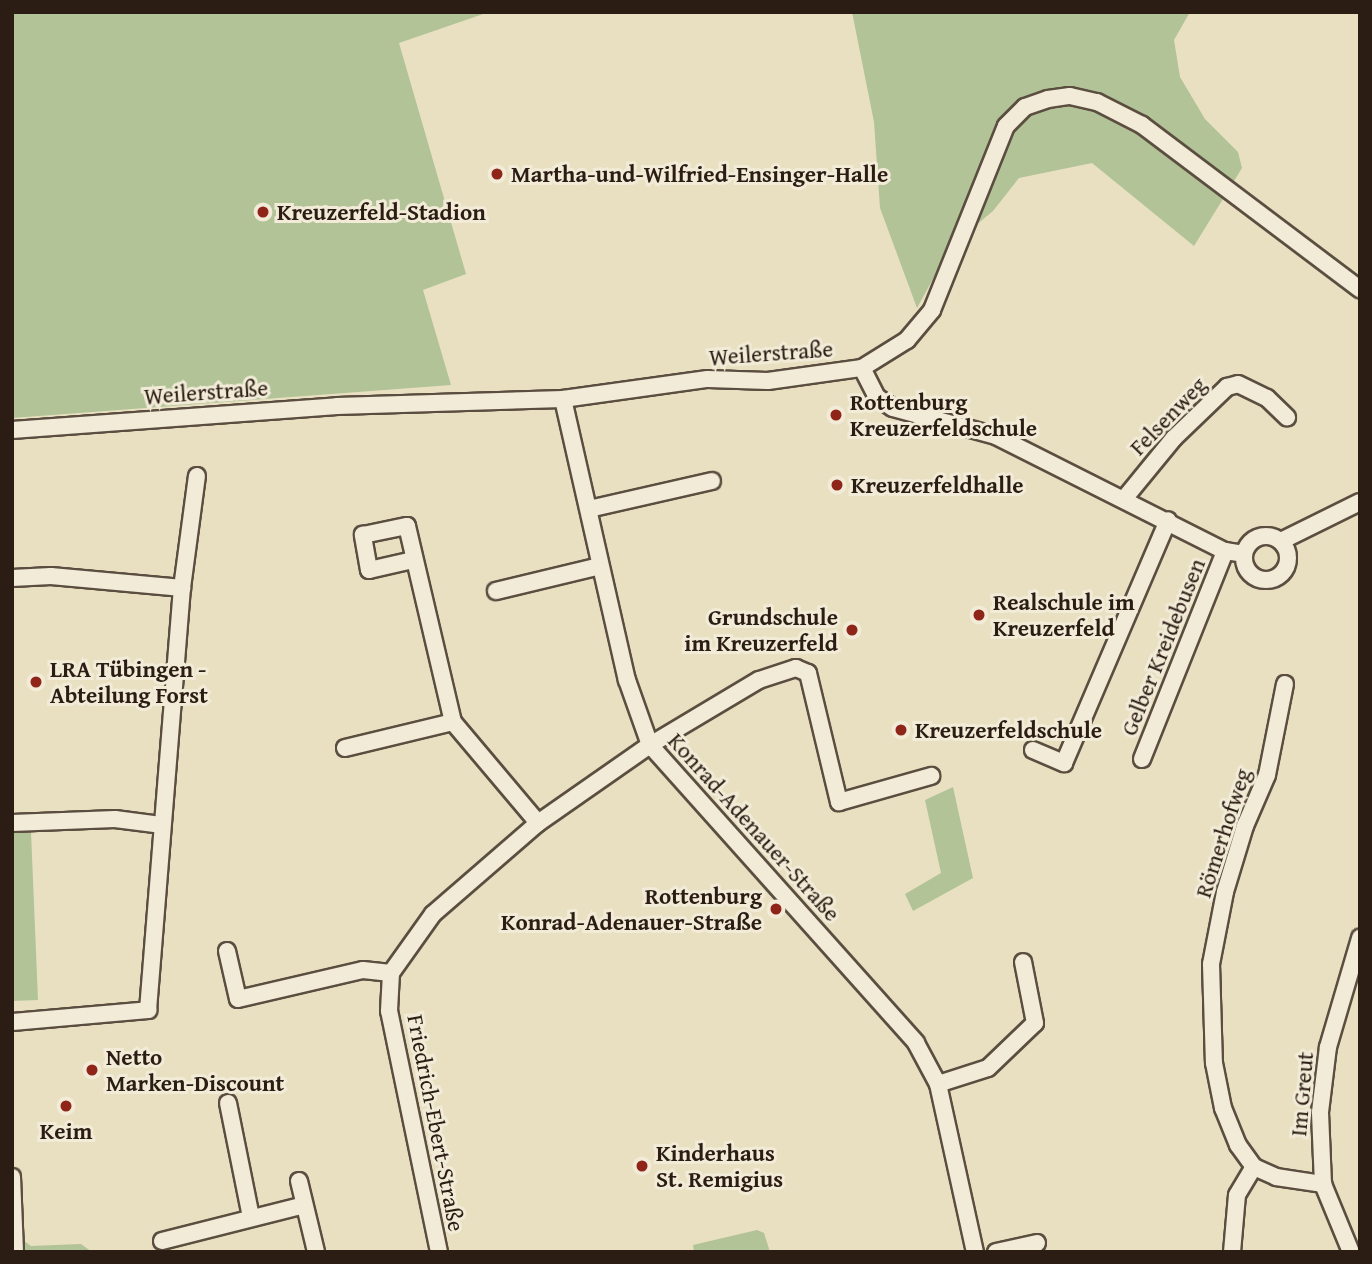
<!DOCTYPE html>
<meta charset="utf-8">
<style>
body{margin:0}
#map{position:relative;width:1372px;height:1264px;overflow:hidden;background:#e9e0c2;font-family:"Gentium Book Plus",serif}
div>[style]{position:absolute}
[style*='--x']{left:calc(var(--x)*1px);top:calc(var(--y)*1px);width:calc(var(--w)*1px);rotate:calc(var(--a)*1deg)}
.green>*{inset:0;background:#b1c397}
.roads{filter:drop-shadow(2px 0 #5b4e40) drop-shadow(-2px 0 #5b4e40) drop-shadow(0 2px #5b4e40) drop-shadow(0 -2px #5b4e40)}
.street>*{height:16px;margin:-8px;padding:0 8px;transform-origin:8px;border-radius:8px;background:#f1ebd7}
.street>.ring{margin:-8px;padding:0;box-sizing:content-box;background:none;border:16px solid #f1ebd7;border-radius:50%}
.dots>*{width:19px;height:19px;translate:-50% -50%;box-sizing:border-box;border:4px solid #f1ebd7;border-radius:50%}
span{translate:-50% -50%;white-space:nowrap;text-align:center;line-height:1.15;-webkit-text-stroke:6px #f1ebd7;paint-order:stroke}
.poi-label{font-size:23px;color:#2c1d14;font-weight:700}
.left{translate:0 -50%;text-align:left}
.right{translate:-100% -50%;text-align:right}
.street-label{font-size:23px;color:#2c1d14}
.frame{position:absolute;inset:0;border:14px solid #2c1d14;pointer-events:none}
</style>
<div id="map">
<div class="green">
<div style="clip-path:polygon(12px 12px,489px 12px,399px 43px,466px 274px,423px 290px,451px 385px,12px 418px)"></div>
<div style="clip-path:polygon(852px 12px,1190px 12px,1174px 40px,1180px 77px,1205px 119px,1238px 152px,1242px 168px,1194px 246px,1092px 163px,1019px 178px,993px 211px,970px 230px,960px 230px,917px 308px,880px 208px,874px 122px)"></div>
<div style="clip-path:polygon(953px 787px,973px 878px,913px 911px,905px 894px,941px 873px,925px 800px)"></div>
<div style="clip-path:polygon(31px 832px,38px 1000px,12px 1001px,12px 833px)"></div>
<div style="clip-path:polygon(757px 1230px,764px 1233px,770px 1252px,694px 1252px,693px 1245px)"></div>
<div style="clip-path:polygon(12px 1232px,31px 1246px,81px 1244px,92px 1252px,12px 1252px)"></div>
</div>
<div class="roads">
<div class="street">
<div style="--x:862;--y:368;--w:33;--a:63"></div>
<div style="--x:877;--y:397;--w:19;--a:35"></div>
<div style="--x:893;--y:408;--w:107;--a:15.2"></div>
<div style="--x:996;--y:436;--w:256;--a:26.7"></div>
<div style="--x:1225;--y:551;--w:19;--a:9"></div>
<div style="--x:563;--y:399;--w:288;--a:77.2"></div>
<div style="--x:627;--y:680;--w:69;--a:70.5"></div>
<div style="--x:650;--y:745;--w:399;--a:48.2"></div>
<div style="--x:916;--y:1043;--w:47;--a:61.8"></div>
<div style="--x:938;--y:1084;--w:172;--a:77.6"></div>
<div style="--x:12;--y:430;--w:326;--a:-4.2"></div>
<div style="--x:337;--y:406;--w:226;--a:-1.8"></div>
<div style="--x:563;--y:399;--w:146;--a:-7.9"></div>
<div style="--x:708;--y:379;--w:60;--a:1.9"></div>
<div style="--x:768;--y:381;--w:95;--a:-7.9"></div>
<div style="--x:862;--y:368;--w:53;--a:-31.9"></div>
<div style="--x:907;--y:340;--w:39;--a:-50"></div>
<div style="--x:932;--y:310;--w:198;--a:-68.1"></div>
<div style="--x:1006;--y:126;--w:27;--a:-45"></div>
<div style="--x:1025;--y:107;--w:24;--a:-19"></div>
<div style="--x:1048;--y:99;--w:22;--a:-8"></div>
<div style="--x:1070;--y:96;--w:28;--a:13"></div>
<div style="--x:1097;--y:102;--w:51;--a:27.1"></div>
<div style="--x:1142;--y:125;--w:273;--a:37"></div>
<div style="--x:1124;--y:499;--w:79;--a:-50.7"></div>
<div style="--x:1174;--y:438;--w:74;--a:-43.9"></div>
<div style="--x:1227;--y:387;--w:11;--a:-15"></div>
<div style="--x:1238;--y:384;--w:32;--a:26"></div>
<div style="--x:1267;--y:398;--w:28;--a:44"></div>
<div style="--x:589;--y:509;--w:126;--a:-12.8"></div>
<div class="ring" style="left:1244px;top:536px;width:28px;height:28px"></div>
<div style="--x:1281;--y:541;--w:88;--a:-26.3"></div>
<div style="--x:413;--y:560;--w:45;--a:167.2"></div>
<div style="--x:369;--y:570;--w:36;--a:-100"></div>
<div style="--x:363;--y:535;--w:45;--a:-11.6"></div>
<div style="--x:407;--y:526;--w:201;--a:76.8"></div>
<div style="--x:453;--y:722;--w:132;--a:49.9"></div>
<div style="--x:12;--y:578;--w:39;--a:-3"></div>
<div style="--x:51;--y:576;--w:132;--a:5.2"></div>
<div style="--x:496;--y:591;--w:107;--a:-13.5"></div>
<div style="--x:1285;--y:684;--w:93;--a:101.2"></div>
<div style="--x:1267;--y:775;--w:56;--a:113.3"></div>
<div style="--x:1245;--y:826;--w:69;--a:106.9"></div>
<div style="--x:1225;--y:892;--w:73;--a:101"></div>
<div style="--x:1211;--y:964;--w:99;--a:88.3"></div>
<div style="--x:1214;--y:1063;--w:46;--a:78.7"></div>
<div style="--x:1223;--y:1108;--w:40;--a:68"></div>
<div style="--x:1238;--y:1145;--w:27;--a:54"></div>
<div style="--x:1254;--y:1167;--w:24;--a:24"></div>
<div style="--x:1276;--y:1177;--w:48;--a:8.5"></div>
<div style="--x:345;--y:748;--w:111;--a:-13.5"></div>
<div style="--x:1033;--y:750;--w:34;--a:23"></div>
<div style="--x:1064;--y:763;--w:264;--a:-66.8"></div>
<div style="--x:1142;--y:759;--w:224;--a:-68.2"></div>
<div style="--x:12;--y:823;--w:103;--a:-2.2"></div>
<div style="--x:115;--y:819;--w:46;--a:7.4"></div>
<div style="--x:227;--y:951;--w:49;--a:77.1"></div>
<div style="--x:238;--y:999;--w:128;--a:-13.1"></div>
<div style="--x:363;--y:970;--w:28;--a:6"></div>
<div style="--x:12;--y:1022;--w:137;--a:-5"></div>
<div style="--x:148;--y:1010;--w:423;--a:-85.4"></div>
<div style="--x:182;--y:588;--w:113;--a:-82.4"></div>
<div style="--x:938;--y:1084;--w:52;--a:-17.7"></div>
<div style="--x:988;--y:1068;--w:65;--a:-43.8"></div>
<div style="--x:1035;--y:1023;--w:62;--a:-101.1"></div>
<div style="--x:228;--y:1103;--w:116;--a:78.6"></div>
<div style="--x:12;--y:1177;--w:75;--a:87.7"></div>
<div style="--x:299;--y:1181;--w:73;--a:76.5"></div>
<div style="--x:162;--y:1241;--w:146;--a:-14.2"></div>
<div style="--x:439;--y:1252;--w:246;--a:-101.7"></div>
<div style="--x:389;--y:1011;--w:38;--a:-87"></div>
<div style="--x:391;--y:973;--w:72;--a:-54.6"></div>
<div style="--x:433;--y:914;--w:139;--a:-40.9"></div>
<div style="--x:538;--y:823;--w:136;--a:-34.9"></div>
<div style="--x:650;--y:745;--w:127;--a:-30.8"></div>
<div style="--x:759;--y:680;--w:39;--a:-18"></div>
<div style="--x:796;--y:668;--w:13;--a:23"></div>
<div style="--x:808;--y:673;--w:133;--a:76.5"></div>
<div style="--x:839;--y:802;--w:96;--a:-15.8"></div>
<div style="--x:996;--y:1252;--w:42;--a:-12.4"></div>
<div style="--x:1232;--y:1252;--w:57;--a:-85"></div>
<div style="--x:1237;--y:1195;--w:33;--a:-59"></div>
<div style="--x:1351;--y:1252;--w:74;--a:-112.4"></div>
<div style="--x:1323;--y:1184;--w:72;--a:-92.4"></div>
<div style="--x:1320;--y:1112;--w:65;--a:-83"></div>
<div style="--x:1328;--y:1047;--w:114;--a:-73.6"></div>
</div>
</div>
<div class="dots">
<div style="left:497px;top:174px;background:#8f2418"></div>
<div style="left:263px;top:212px;background:#8f2418"></div>
<div style="left:836px;top:415px;background:#8f2418"></div>
<div style="left:837px;top:485px;background:#8f2418"></div>
<div style="left:979px;top:615px;background:#8f2418"></div>
<div style="left:852px;top:630px;background:#8f2418"></div>
<div style="left:36px;top:682px;background:#8f2418"></div>
<div style="left:901px;top:730px;background:#8f2418"></div>
<div style="left:776px;top:909px;background:#8f2418"></div>
<div style="left:92px;top:1070px;background:#8f2418"></div>
<div style="left:66px;top:1106px;background:#8f2418"></div>
<div style="left:642px;top:1166px;background:#8f2418"></div>
</div>
<div class="poi-label">
<span class="left" style="left:511px;top:174px">Martha-und-Wilfried-Ensinger-Halle</span>
<span class="left" style="left:277px;top:212px">Kreuzerfeld-Stadion</span>
<span class="left" style="left:850px;top:415px">Rottenburg<br>Kreuzerfeldschule</span>
<span class="left" style="left:851px;top:485px">Kreuzerfeldhalle</span>
<span class="left" style="left:993px;top:615px">Realschule im<br>Kreuzerfeld</span>
<span class="right" style="left:838px;top:630px">Grundschule<br>im Kreuzerfeld</span>
<span class="left" style="left:50px;top:682px">LRA Tübingen -<br>Abteilung Forst</span>
<span class="left" style="left:915px;top:730px">Kreuzerfeldschule</span>
<span class="right" style="left:762px;top:909px">Rottenburg<br>Konrad-Adenauer-Straße</span>
<span class="left" style="left:106px;top:1070px">Netto<br>Marken-Discount</span>
<span style="left:66px;top:1131px">Keim</span>
<span class="left" style="left:656px;top:1166px">Kinderhaus<br>St. Remigius</span>
</div>
<div class="street-label">
<span style="left:771px;top:353px;rotate:-4deg">Weilerstraße</span>
<span style="left:206px;top:392px;rotate:-4deg">Weilerstraße</span>
<span style="left:1168px;top:416px;rotate:-46deg">Felsenweg</span>
<span style="left:1163px;top:647px;rotate:-68deg">Gelber Kreidebusen</span>
<span style="left:754px;top:827px;rotate:48deg">Konrad-Adenauer-Straße</span>
<span style="left:1223px;top:833px;rotate:-72deg">Römerhofweg</span>
<span style="left:1302px;top:1094px;rotate:-85deg">Im Greut</span>
<span style="left:436px;top:1123px;rotate:79deg">Friedrich-Ebert-Straße</span>
</div>
<div class="frame"></div>
</div>
